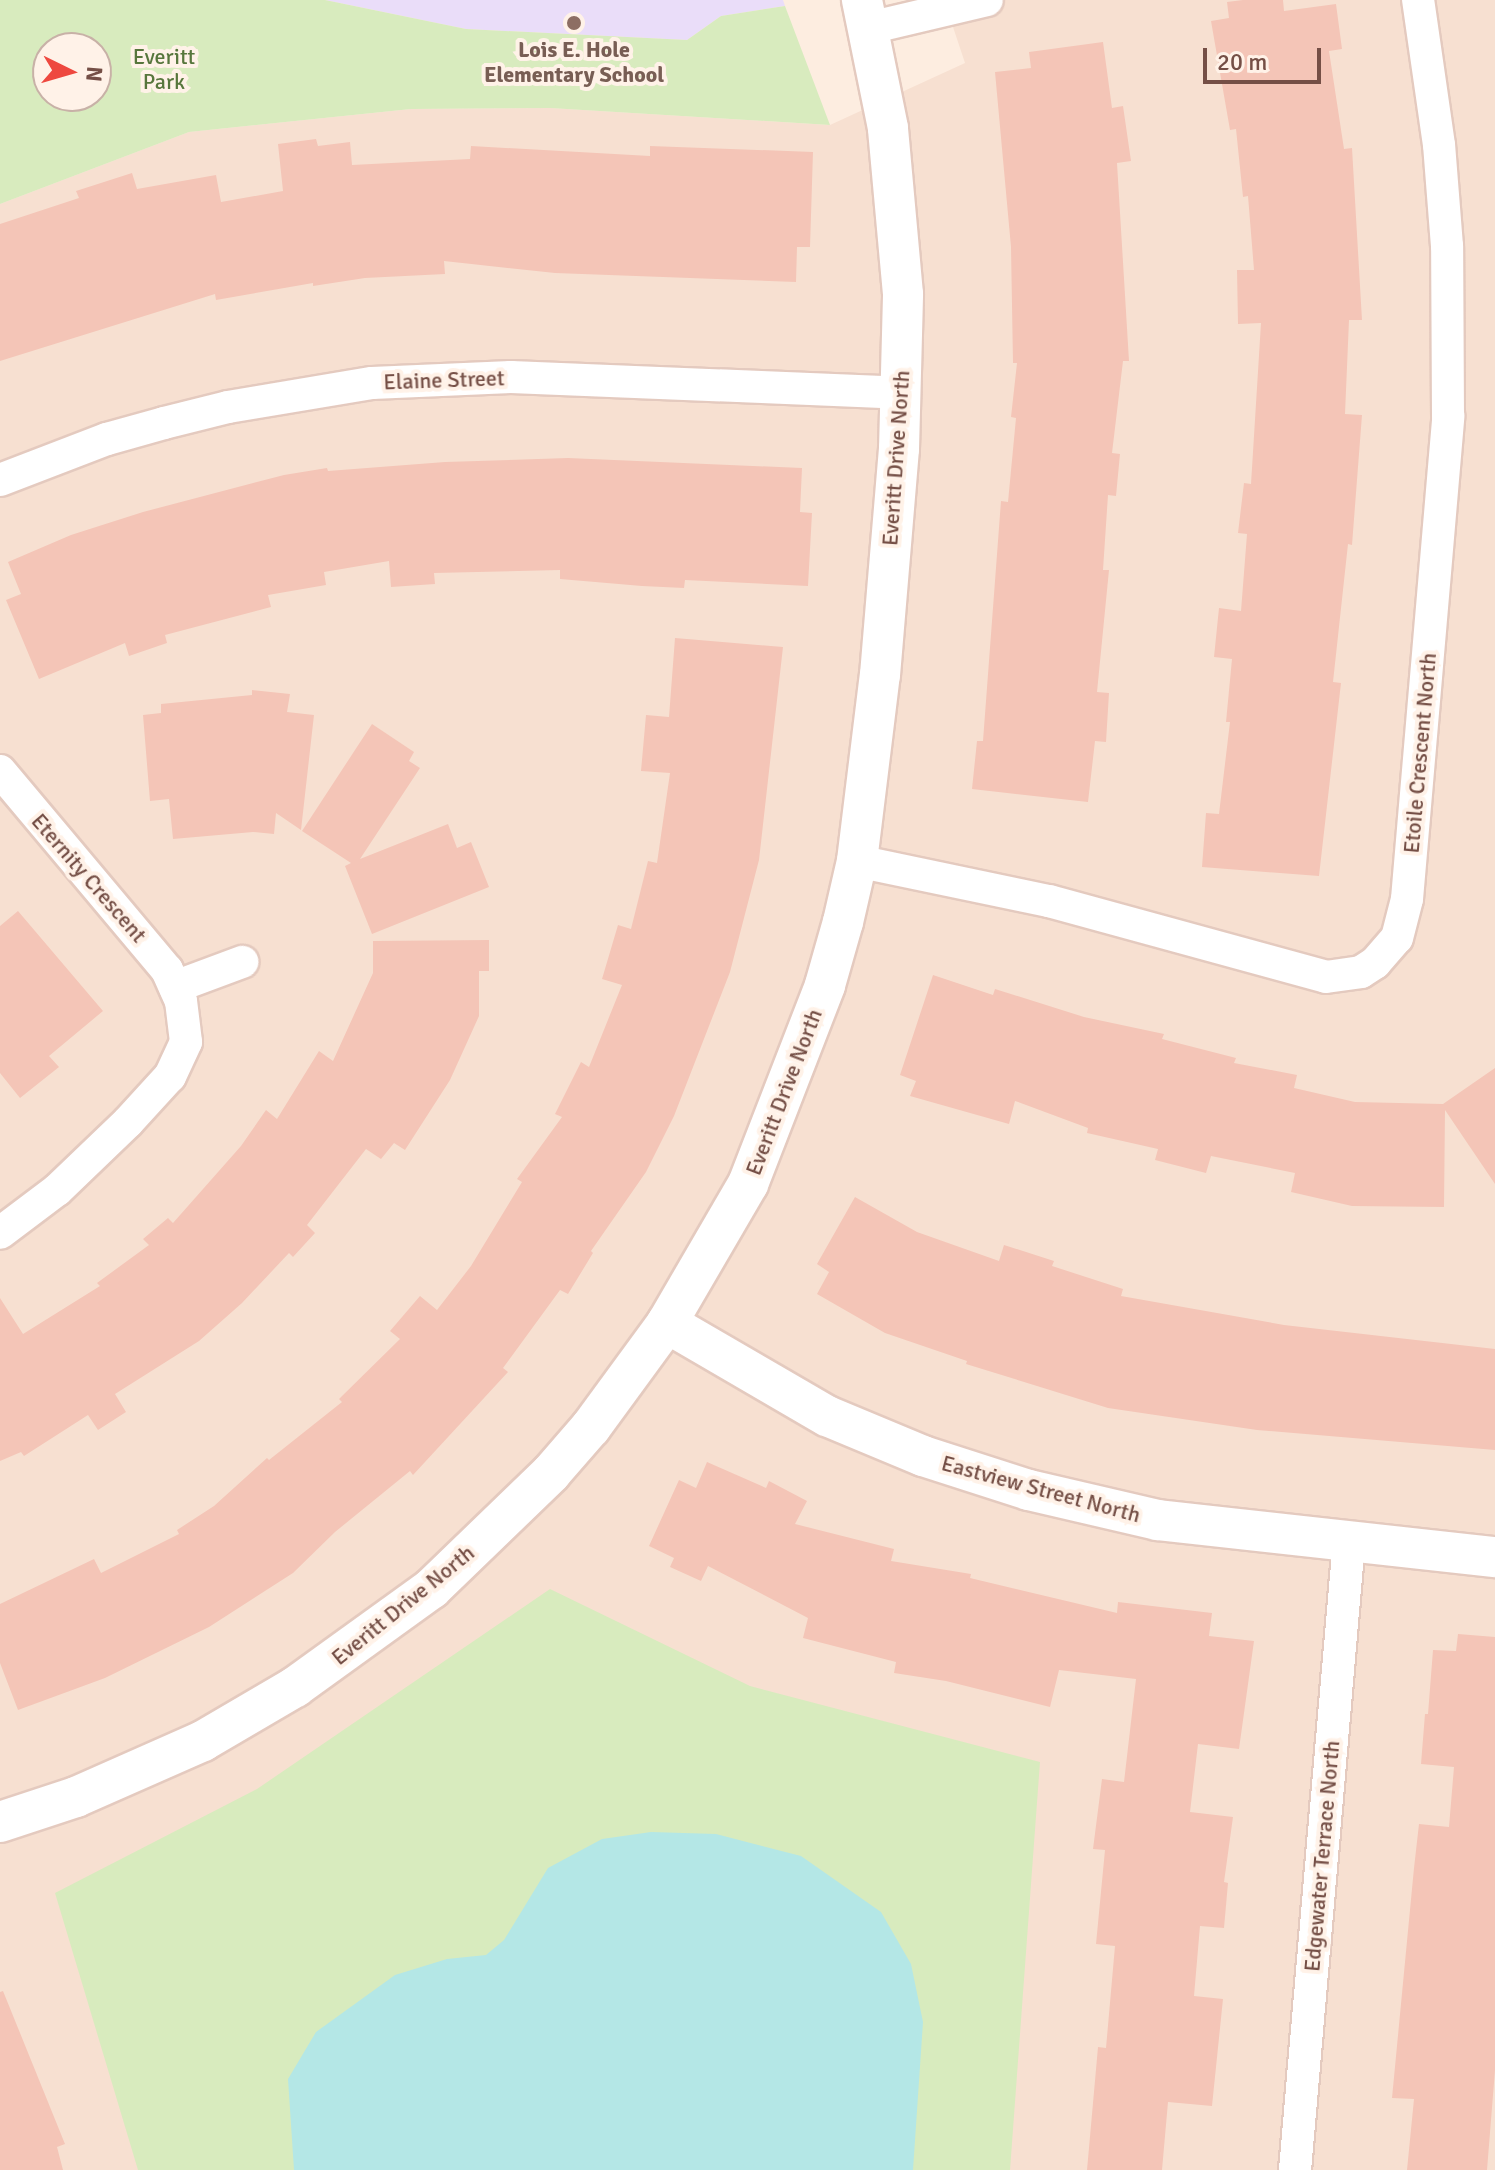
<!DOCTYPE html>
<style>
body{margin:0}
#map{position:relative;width:1495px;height:2170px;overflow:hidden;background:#fdede0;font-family:Signika,sans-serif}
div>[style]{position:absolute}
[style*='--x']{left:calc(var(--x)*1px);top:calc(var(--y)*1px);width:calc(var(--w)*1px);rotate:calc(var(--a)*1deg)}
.residential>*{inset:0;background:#f7e0d1}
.education>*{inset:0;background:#eaddf9}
.green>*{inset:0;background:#d8ebbe}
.water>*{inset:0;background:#b4e7e6}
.building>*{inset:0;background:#f4c5b7}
.roads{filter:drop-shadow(2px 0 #e4cabf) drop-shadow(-2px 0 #e4cabf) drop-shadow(0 2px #e4cabf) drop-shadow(0 -2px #e4cabf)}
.minor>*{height:32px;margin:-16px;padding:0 16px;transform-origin:16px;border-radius:16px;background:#fff}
.tertiary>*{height:40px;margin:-20px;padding:0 20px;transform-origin:20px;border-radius:20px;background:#fff}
.dots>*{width:22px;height:22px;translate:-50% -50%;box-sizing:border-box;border:4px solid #fff2e8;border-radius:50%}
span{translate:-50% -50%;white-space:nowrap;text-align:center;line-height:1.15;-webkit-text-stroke:8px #fff2e8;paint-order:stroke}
.education-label{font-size:22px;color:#785e54;font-weight:700}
.park-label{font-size:22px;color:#57763c}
.street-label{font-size:22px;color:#754f46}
.north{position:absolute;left:32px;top:32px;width:80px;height:80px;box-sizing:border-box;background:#fff2e8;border:2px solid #c8b1a7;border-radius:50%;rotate:95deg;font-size:22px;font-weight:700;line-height:32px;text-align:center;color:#754f46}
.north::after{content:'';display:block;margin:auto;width:28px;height:36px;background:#ee483f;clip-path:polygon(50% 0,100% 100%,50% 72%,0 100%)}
.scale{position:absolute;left:1203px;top:48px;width:118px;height:36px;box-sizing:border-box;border:4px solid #754f46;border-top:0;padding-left:10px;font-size:24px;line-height:28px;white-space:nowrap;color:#754f46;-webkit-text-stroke:6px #fff2e8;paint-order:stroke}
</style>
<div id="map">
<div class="residential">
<div style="clip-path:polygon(944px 0,1495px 0,1495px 2170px,0 2170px,0 204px,189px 132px,411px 109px,550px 108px,830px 125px,965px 63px)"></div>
</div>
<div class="education">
<div style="clip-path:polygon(325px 0,783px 0,785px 6px,721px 16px,687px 40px,466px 29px)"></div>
</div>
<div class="green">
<div style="clip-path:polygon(evenodd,0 0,325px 0,466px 29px,687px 40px,721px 16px,785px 6px,830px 125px,550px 108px,411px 109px,189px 132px,0 204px,0 0,96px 48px,96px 96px,48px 96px,48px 48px,96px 48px)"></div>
<div style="clip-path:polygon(550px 1589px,750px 1686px,1040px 1762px,1010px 2170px,138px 2170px,55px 1893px,257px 1789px)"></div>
</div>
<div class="water">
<div style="clip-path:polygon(651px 1832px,716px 1834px,801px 1856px,881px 1912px,911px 1964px,923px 2022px,913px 2170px,294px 2170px,288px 2079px,316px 2032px,395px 1975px,447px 1959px,486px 1955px,504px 1940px,548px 1868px,602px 1839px)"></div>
</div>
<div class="building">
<div style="clip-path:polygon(1243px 0,1283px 0,1284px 11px,1336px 4px,1342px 49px,1329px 51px,1344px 149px,1352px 148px,1362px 320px,1349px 320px,1345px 414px,1362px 415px,1352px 545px,1348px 544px,1333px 682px,1341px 683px,1319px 876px,1202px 867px,1206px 813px,1219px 814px,1230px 722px,1226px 722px,1232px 659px,1214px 657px,1219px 608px,1241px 611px,1247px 534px,1238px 533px,1244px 483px,1251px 484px,1261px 323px,1238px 324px,1237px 270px,1254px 270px,1248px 196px,1243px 197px,1236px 129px,1230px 130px,1211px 21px,1229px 18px,1227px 2px)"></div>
<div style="clip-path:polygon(1103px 42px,1112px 108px,1123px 106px,1131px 161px,1117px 163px,1129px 361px,1123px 361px,1112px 453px,1120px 454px,1116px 496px,1108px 495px,1103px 570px,1109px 570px,1097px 692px,1109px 693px,1106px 742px,1095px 741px,1088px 802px,972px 789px,977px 741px,983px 741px,1001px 501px,1008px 502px,1016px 418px,1011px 417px,1017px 363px,1013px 363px,1011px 247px,995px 72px,1031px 68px,1029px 52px)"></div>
<div style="clip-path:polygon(316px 139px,318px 146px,350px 142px,352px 165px,470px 159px,471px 146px,650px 156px,650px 146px,813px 152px,810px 247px,797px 247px,796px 282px,555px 273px,444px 261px,445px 274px,365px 278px,313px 286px,313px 283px,216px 300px,215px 294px,0 361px,0 224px,79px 198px,76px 191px,132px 173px,137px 189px,216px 175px,221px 202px,283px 191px,278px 144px)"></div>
<div style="clip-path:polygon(568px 458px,802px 468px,800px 512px,812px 513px,808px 586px,685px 580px,684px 588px,642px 586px,560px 579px,560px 570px,434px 573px,435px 584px,391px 587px,389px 561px,324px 572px,326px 585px,268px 595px,271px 607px,165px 635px,167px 643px,129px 656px,125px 643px,39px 679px,6px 600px,21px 594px,8px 562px,71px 535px,143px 512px,284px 475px,327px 468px,328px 471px,445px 462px)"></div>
<div style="clip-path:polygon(675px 638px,783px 647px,759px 860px,730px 972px,674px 1116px,646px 1172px,591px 1251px,593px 1253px,568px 1294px,560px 1290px,503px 1368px,508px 1372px,413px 1475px,410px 1471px,335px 1532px,293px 1573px,209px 1627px,105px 1678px,18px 1710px,0 1663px,0 1604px,94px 1559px,101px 1573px,179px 1534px,177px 1530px,214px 1506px,267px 1458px,269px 1460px,342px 1402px,339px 1399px,400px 1339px,390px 1331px,420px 1296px,437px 1310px,471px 1266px,522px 1182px,517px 1179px,562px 1117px,555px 1114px,581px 1062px,589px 1067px,622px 985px,602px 979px,618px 925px,631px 929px,648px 861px,657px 863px,670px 773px,641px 771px,646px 715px,669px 717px)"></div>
<div style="clip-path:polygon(252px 690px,290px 694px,287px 712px,314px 715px,301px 830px,276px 813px,274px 834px,253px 832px,173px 839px,169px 799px,150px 801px,143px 715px,161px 713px,161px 704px,252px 695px)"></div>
<div style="clip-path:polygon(372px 724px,414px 752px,409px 761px,420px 768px,360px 859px,448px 824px,457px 848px,471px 842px,489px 887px,372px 934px,345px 866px,351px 863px,302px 831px)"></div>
<div style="clip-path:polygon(18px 911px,103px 1011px,49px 1056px,59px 1067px,20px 1098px,0 1073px,0 926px)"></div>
<div style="clip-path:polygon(489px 940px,489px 971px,479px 971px,479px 1016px,450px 1080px,405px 1150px,394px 1143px,381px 1159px,366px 1149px,307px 1225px,315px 1233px,293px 1257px,289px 1253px,242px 1303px,199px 1341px,115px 1394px,126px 1412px,98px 1430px,88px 1415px,24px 1456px,21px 1452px,0 1461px,0 1298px,23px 1334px,100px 1286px,97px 1283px,149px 1245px,143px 1239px,168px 1218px,173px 1223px,241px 1146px,266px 1110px,277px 1119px,319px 1051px,333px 1061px,373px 973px,373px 941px)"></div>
<div style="clip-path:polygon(933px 975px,993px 995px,995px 989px,1084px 1017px,1164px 1034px,1162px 1039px,1236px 1058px,1234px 1063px,1297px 1075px,1294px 1088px,1355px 1102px,1443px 1104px,1495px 1068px,1495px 1184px,1445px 1110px,1444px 1207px,1352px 1206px,1291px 1192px,1295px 1173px,1211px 1156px,1206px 1173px,1155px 1160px,1158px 1149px,1087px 1133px,1088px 1128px,1015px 1101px,1009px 1124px,910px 1096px,916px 1081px,900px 1075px)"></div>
<div style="clip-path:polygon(855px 1197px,917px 1232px,999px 1261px,1004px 1245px,1054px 1261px,1052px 1266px,1123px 1289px,1121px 1296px,1284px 1325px,1495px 1349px,1495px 1450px,1257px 1430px,1108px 1408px,966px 1364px,967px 1361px,885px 1333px,817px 1294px,829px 1272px,817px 1264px)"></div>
<div style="clip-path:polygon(707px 1462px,766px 1488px,769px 1481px,807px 1501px,795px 1524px,894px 1549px,891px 1561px,971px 1574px,970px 1578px,1117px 1613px,1118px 1602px,1212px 1613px,1209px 1636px,1254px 1641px,1239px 1749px,1198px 1744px,1190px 1812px,1233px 1817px,1224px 1882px,1228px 1883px,1224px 1928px,1200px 1926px,1194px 1996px,1223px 1999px,1212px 2106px,1168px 2102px,1162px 2170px,1087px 2170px,1098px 2047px,1106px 2048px,1115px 1946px,1096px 1944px,1105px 1850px,1093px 1849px,1102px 1779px,1124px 1782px,1136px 1679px,1059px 1670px,1050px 1707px,946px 1681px,894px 1673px,896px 1662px,803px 1638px,808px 1618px,708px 1566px,701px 1581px,670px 1567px,674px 1558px,649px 1546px,679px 1480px,696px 1488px)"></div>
<div style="clip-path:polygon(1458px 1634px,1495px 1637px,1495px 2070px,1487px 2170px,1407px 2170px,1414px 2099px,1392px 2098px,1414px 1868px,1419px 1824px,1449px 1827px,1454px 1767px,1421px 1764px,1425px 1714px,1428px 1714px,1433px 1650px,1456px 1651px)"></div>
<div style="clip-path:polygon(3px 1991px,65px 2144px,57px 2147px,63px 2170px,0 2170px,0 1992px)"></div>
</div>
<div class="roads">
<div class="minor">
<div style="--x:869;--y:28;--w:121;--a:-13.3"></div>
<div style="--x:0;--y:480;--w:115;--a:-21"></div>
<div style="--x:107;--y:439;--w:59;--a:-15.7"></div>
<div style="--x:164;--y:423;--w:66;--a:-14"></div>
<div style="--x:228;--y:407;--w:146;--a:-9.5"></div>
<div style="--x:372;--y:383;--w:139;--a:-2.5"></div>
<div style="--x:511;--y:377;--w:390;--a:2.3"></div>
<div style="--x:0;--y:771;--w:260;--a:50"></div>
<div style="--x:167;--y:970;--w:34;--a:66"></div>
<div style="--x:181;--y:1001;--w:41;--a:83"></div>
<div style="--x:186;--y:1042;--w:38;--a:115"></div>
<div style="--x:170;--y:1076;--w:62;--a:132.4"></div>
<div style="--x:128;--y:1122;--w:98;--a:136.2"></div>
<div style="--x:57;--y:1190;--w:71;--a:143"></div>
<div style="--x:857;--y:861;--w:196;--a:11.8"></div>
<div style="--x:1049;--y:901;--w:287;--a:15.3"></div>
<div style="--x:1326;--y:977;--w:35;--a:-8"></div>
<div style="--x:1361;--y:972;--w:17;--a:-33"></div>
<div style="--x:1375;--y:963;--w:33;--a:-49"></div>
<div style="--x:1397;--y:938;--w:40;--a:-75.6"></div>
<div style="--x:1407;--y:899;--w:485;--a:-85.1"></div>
<div style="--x:1448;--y:416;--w:170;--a:-90.3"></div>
<div style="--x:1447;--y:246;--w:101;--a:-94.5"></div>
<div style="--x:1439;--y:145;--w:147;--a:-98.2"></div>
<div style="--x:175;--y:987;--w:72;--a:-20.5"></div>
<div style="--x:1295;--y:2170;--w:630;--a:-85.09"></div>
</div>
<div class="tertiary">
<div style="--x:667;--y:1323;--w:185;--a:30.2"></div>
<div style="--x:827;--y:1416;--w:104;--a:22.6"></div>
<div style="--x:923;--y:1456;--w:111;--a:17.8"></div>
<div style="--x:1029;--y:1490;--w:132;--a:13.1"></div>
<div style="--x:1158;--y:1520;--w:339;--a:6.3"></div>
<div style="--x:0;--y:1822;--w:80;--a:-18.2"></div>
<div style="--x:76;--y:1797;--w:139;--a:-23.8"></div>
<div style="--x:203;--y:1741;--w:107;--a:-30.4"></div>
<div style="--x:295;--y:1687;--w:168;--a:-35.8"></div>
<div style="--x:431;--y:1589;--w:167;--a:-44"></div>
<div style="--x:551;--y:1473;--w:61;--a:-49"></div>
<div style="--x:591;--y:1427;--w:129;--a:-53.8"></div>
<div style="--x:667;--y:1323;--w:161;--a:-59.8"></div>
<div style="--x:748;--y:1184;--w:213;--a:-68.8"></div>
<div style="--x:825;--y:985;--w:66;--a:-74.1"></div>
<div style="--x:843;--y:922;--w:63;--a:-77.1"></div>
<div style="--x:857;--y:861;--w:187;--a:-83"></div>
<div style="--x:880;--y:675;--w:227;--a:-85.2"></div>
<div style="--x:899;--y:449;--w:155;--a:-88.5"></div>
<div style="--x:903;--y:294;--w:167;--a:-95.2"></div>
<div style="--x:888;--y:128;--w:131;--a:-101.5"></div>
</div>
</div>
<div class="dots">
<div style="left:574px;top:23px;background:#8d6e63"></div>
</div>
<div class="education-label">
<span style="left:574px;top:62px">Lois E. Hole<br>Elementary School</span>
</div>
<div class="park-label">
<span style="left:164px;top:69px">Everitt<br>Park</span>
</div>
<div class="street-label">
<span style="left:444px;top:380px;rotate:-2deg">Elaine Street</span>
<span style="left:896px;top:458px;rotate:-86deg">Everitt Drive North</span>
<span style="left:1420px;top:753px;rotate:-85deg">Etoile Crescent North</span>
<span style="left:89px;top:878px;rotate:49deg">Eternity Crescent</span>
<span style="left:784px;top:1092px;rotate:-69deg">Everitt Drive North</span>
<span style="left:1041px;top:1489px;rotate:15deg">Eastview Street North</span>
<span style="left:403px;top:1605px;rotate:-39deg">Everitt Drive North</span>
<span style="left:1322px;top:1856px;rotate:-85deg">Edgewater Terrace North</span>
</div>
<div class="north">N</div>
<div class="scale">20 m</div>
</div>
